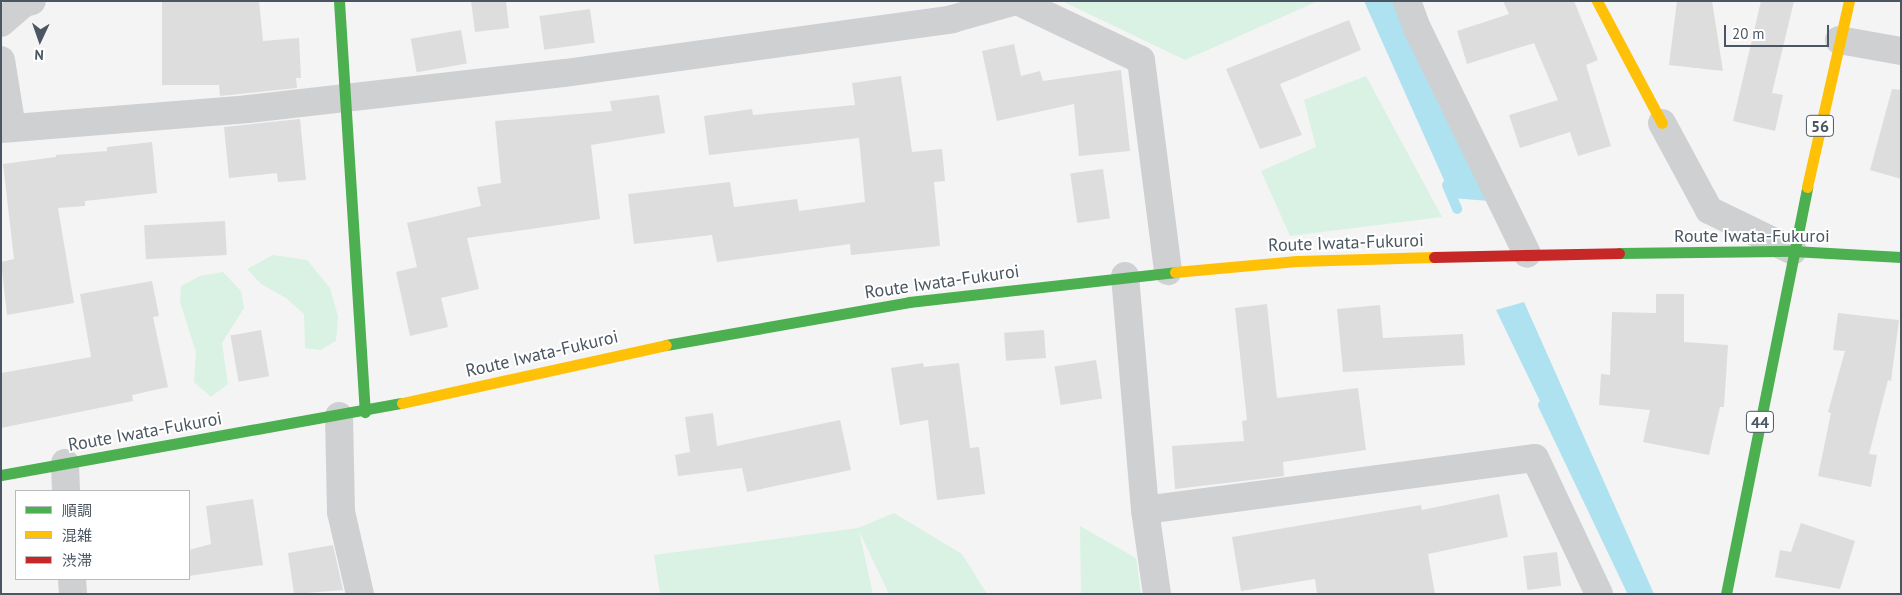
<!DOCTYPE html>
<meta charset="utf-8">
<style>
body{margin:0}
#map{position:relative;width:1902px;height:595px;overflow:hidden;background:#f4f4f4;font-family:"PT Sans","Noto Sans JP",sans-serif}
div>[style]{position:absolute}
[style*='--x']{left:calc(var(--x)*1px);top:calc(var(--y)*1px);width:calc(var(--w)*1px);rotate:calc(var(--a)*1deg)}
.green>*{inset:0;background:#d9f2e3}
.water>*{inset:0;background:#aee2f0}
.stream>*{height:10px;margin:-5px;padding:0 5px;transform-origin:5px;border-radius:5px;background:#aee2f0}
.building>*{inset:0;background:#ddddde;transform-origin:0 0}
.street>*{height:28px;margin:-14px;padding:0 14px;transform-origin:14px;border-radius:14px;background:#ced0d2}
.fast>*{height:11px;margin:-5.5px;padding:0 5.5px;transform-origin:5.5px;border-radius:5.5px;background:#4caf50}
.slow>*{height:11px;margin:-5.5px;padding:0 5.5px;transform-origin:5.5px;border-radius:5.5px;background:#ffc107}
.jam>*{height:11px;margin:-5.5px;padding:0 5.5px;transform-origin:5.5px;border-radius:5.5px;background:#c62828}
span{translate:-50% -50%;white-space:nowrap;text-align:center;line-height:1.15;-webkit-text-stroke:4px #fff;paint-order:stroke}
.shield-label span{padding:1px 4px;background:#fff;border:1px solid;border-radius:4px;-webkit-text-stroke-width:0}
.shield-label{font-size:16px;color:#4a5661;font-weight:700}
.street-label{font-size:18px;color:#4a5661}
.frame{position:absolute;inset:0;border:2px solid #4a5661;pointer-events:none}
.legend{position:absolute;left:15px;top:490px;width:175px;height:90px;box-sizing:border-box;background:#fff;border:1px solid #b7bbc0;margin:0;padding:6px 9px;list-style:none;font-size:15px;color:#4a5661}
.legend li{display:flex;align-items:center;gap:10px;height:25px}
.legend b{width:25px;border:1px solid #b7bbc0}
.north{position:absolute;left:15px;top:15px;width:50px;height:50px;-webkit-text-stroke:4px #fff;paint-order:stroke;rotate:183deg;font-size:14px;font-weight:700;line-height:20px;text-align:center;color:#4a5661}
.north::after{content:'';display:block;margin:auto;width:18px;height:22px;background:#4a5661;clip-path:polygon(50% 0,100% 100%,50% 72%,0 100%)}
.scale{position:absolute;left:1724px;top:25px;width:105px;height:22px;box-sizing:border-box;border:2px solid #4a5661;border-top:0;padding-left:6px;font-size:15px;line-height:18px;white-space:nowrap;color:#4a5661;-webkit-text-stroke:4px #fff;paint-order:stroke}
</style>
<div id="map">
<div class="green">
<div style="clip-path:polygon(1062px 1px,1318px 1px,1185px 60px)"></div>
<div style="clip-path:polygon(1366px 76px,1442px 217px,1290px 236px,1261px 171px,1316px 147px,1304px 100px)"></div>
<div style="clip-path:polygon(273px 255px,307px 260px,330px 288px,338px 316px,336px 341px,320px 350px,305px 348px,304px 314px,286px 298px,261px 284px,247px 269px)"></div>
<div style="clip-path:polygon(223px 272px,241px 291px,244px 308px,222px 343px,228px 384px,211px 397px,194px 382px,196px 352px,180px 302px,181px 286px,200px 276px)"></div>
<div style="clip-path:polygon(894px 513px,962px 554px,987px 594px,889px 594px,859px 531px,873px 594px,660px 594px,654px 555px,858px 528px)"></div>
<div style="clip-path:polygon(1080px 526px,1136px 558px,1141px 594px,1081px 594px)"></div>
</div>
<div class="water">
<div style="clip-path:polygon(1364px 1px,1404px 1px,1489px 201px,1452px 198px)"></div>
<div style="clip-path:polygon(1524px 302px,1654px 594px,1633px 594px,1496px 310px)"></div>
</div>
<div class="stream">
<div style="--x:1447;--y:185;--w:26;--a:67"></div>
<div style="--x:1543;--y:405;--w:209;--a:64.5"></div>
</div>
<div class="building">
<div style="clip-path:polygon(162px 1px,259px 1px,263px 41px,299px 38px,301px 78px,296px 78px,297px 88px,220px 96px,219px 85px,162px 85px)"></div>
<div style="clip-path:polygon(471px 1px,506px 1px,509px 28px,475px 32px)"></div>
<div style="clip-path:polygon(1503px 1px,1574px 1px,1598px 60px,1586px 65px,1611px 146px,1578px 156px,1570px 132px,1520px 148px,1509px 115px,1558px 100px,1534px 43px,1467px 64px,1457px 31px,1509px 14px)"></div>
<div style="clip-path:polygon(1677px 1px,1712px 1px,1723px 71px,1669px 65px)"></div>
<div style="clip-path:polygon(1761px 1px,1794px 1px,1772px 93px,1783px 95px,1775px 131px,1733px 121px)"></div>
<div style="left:590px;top:9px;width:34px;height:51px;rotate:82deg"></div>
<div style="clip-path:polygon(1349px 20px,1361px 50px,1280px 84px,1302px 135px,1260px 149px,1226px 69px)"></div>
<div style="left:461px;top:30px;width:34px;height:51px;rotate:80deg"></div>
<div style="clip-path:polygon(1014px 44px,1021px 76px,1040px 71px,1043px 81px,1121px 70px,1130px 151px,1079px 156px,1074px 104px,997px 121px,982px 51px)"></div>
<div style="clip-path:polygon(901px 76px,912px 152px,942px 149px,945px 181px,934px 182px,940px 246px,851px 255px,850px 244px,717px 262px,712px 235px,634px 244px,628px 194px,730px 182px,734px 207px,797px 199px,799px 211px,865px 202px,859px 138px,709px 155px,704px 116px,752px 109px,753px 115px,855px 105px,852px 83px)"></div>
<div style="clip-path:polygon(1892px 89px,1901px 90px,1901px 179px,1870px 170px)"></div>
<div style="clip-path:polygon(659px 95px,665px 133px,591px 145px,600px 219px,467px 238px,479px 289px,441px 298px,448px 327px,410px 336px,396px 272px,417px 267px,407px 223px,481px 206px,477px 187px,501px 183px,495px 121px,612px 111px,610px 101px)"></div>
<div style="clip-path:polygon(300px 119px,306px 180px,278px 182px,277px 173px,229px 178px,224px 127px)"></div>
<div style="clip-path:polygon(152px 142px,157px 193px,85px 201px,85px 206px,58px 208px,74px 303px,7px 315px,1px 262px,14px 259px,3px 164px,56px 157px,56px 155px,107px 151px,107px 147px)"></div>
<div style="left:1103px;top:169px;width:50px;height:33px;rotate:82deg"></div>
<div style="left:225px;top:221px;width:34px;height:81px;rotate:87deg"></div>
<div style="clip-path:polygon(152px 281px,159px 316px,153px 317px,168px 387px,132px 395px,133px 401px,1px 428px,1px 373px,91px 357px,80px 294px)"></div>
<div style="clip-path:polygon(1656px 294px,1684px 294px,1684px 342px,1728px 345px,1724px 407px,1720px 407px,1709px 455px,1643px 442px,1650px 410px,1599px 405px,1601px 374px,1610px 375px,1612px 312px,1656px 313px)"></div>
<div style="clip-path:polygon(1267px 304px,1277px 398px,1358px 388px,1366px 450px,1283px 462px,1284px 476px,1175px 489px,1172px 446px,1244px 441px,1242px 421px,1247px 420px,1235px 308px)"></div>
<div style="clip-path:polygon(1380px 305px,1383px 338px,1463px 334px,1465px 365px,1343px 372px,1337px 309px)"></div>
<div style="clip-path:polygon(1838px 313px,1899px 320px,1891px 381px,1888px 380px,1869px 454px,1877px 455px,1871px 487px,1818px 476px,1831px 413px,1828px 412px,1845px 351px,1833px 350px)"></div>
<div style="left:261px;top:330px;width:47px;height:31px;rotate:80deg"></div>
<div style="left:1044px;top:330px;width:28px;height:40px;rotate:86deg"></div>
<div style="left:1096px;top:360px;width:39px;height:42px;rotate:81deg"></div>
<div style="clip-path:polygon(923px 363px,924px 367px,959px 363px,970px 448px,979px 447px,985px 494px,937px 500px,928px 420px,900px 425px,891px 368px)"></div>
<div style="clip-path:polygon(713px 413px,717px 446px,840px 420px,851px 470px,747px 492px,742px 468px,678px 476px,675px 455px,690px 452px,685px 417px)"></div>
<div style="clip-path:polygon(1499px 494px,1508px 537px,1428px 554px,1435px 594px,1317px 594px,1315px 579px,1241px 591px,1232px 537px,1421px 505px,1422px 510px)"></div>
<div style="clip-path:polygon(253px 499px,263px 565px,189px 576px,189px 550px,211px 544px,206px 506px)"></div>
<div style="clip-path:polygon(1801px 523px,1855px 541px,1840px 589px,1775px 577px,1780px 550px,1791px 552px)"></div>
<div style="clip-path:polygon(333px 545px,343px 590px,294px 594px,288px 553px)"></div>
<div style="left:1557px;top:552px;width:34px;height:34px;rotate:83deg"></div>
</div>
<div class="street">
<div style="--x:1017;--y:1;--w:137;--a:25.4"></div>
<div style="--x:1141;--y:60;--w:213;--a:82.7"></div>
<div style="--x:1407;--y:1;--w:29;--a:70"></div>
<div style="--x:1417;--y:28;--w:251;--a:64"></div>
<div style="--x:1;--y:23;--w:30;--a:-41"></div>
<div style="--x:24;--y:3;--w:8;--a:-14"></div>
<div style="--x:1839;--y:40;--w:63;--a:10.1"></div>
<div style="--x:1;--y:60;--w:69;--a:80.8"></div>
<div style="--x:1662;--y:123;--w:99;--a:61.6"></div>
<div style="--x:1709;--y:210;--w:93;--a:26"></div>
<div style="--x:1;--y:129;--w:248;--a:-4.6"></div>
<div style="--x:248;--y:109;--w:319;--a:-6.5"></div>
<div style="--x:565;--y:73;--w:391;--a:-7.9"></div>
<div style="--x:952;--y:19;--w:66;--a:-15.7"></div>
<div style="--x:1125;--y:276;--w:235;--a:85.1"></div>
<div style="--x:1145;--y:510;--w:85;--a:81.9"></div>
<div style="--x:339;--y:416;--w:96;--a:88.8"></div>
<div style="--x:341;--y:512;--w:84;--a:77"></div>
<div style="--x:65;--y:463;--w:28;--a:88"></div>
<div style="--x:1145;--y:510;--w:393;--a:-7.6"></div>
<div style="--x:1535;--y:458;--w:150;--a:64.8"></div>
<div style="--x:72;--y:579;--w:15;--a:86"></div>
</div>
<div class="fast">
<div style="--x:339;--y:1;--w:412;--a:86.4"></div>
<div style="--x:1619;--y:253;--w:174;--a:-0.7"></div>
<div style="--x:1793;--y:251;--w:108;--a:3.2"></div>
<div style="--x:666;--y:345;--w:247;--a:-10"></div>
<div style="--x:909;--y:302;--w:268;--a:-6.4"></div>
<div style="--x:1;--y:475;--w:407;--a:-10.2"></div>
<div style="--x:1726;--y:594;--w:415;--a:-78.7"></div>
</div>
<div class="slow">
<div style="--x:1597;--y:1;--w:138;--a:62"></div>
<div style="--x:1807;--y:187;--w:191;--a:-77.3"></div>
<div style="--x:1175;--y:272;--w:122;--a:-5.2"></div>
<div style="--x:1297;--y:261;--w:137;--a:-1.7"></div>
<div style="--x:402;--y:403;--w:270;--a:-12.4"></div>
</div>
<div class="jam">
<div style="--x:1434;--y:257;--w:185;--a:-1.2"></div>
</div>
<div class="shield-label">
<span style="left:1820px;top:126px">56</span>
<span style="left:1760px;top:422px">44</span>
</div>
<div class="street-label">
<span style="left:1752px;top:236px">Route Iwata-Fukuroi</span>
<span style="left:1346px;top:243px;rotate:-2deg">Route Iwata-Fukuroi</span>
<span style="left:942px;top:282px;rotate:-8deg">Route Iwata-Fukuroi</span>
<span style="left:542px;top:354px;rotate:-13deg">Route Iwata-Fukuroi</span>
<span style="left:145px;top:432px;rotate:-10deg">Route Iwata-Fukuroi</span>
</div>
<div class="frame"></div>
<ul class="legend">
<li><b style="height:6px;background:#4caf50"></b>順調</li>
<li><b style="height:6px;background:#ffc107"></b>混雑</li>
<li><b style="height:6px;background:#c62828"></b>渋滞</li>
</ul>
<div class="north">N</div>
<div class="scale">20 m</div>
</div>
